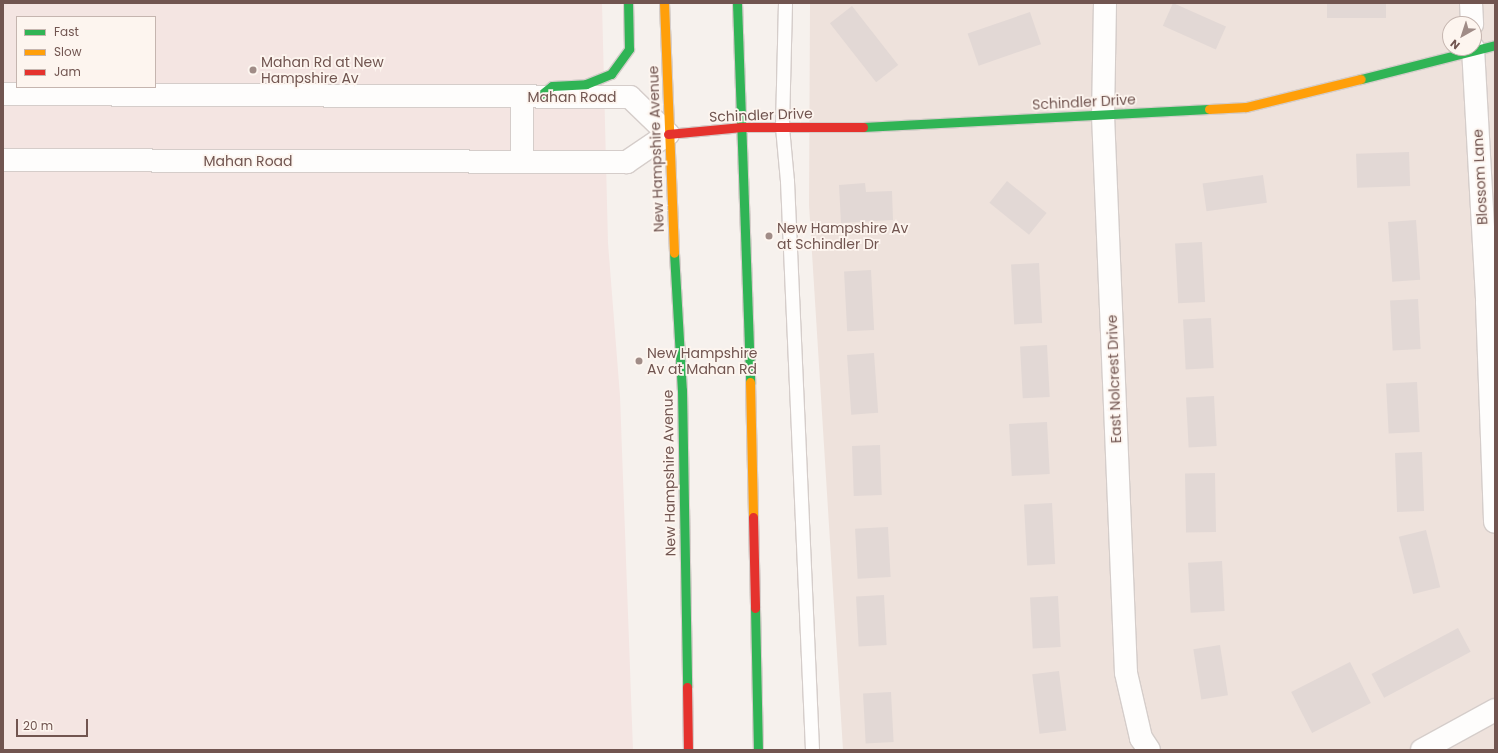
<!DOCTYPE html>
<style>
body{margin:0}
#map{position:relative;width:1498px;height:753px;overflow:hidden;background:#f6f1ed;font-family:Poppins,sans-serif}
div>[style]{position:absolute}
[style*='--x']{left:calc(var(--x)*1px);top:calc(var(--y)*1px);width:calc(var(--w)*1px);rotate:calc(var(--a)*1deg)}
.residential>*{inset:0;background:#eee2dc}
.commercial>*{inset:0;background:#f4e5e2}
.building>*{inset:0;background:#e2d8d5;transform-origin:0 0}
.roads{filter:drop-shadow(1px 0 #d5cdca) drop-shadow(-1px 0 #d5cdca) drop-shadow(0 1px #d5cdca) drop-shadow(0 -1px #d5cdca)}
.lane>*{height:13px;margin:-6.5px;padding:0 6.5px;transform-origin:6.5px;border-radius:6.5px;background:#fefdfc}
.street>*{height:22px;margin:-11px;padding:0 11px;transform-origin:11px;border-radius:11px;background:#fefdfc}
.fast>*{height:9px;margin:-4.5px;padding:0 4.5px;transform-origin:4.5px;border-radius:4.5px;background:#30b455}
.slow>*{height:9px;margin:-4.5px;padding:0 4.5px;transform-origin:4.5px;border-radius:4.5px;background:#ff9f0a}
.jam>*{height:9px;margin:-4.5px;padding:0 4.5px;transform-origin:4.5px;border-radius:4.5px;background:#e5322d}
.dots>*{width:11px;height:11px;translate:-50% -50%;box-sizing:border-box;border:2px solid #fdf5ef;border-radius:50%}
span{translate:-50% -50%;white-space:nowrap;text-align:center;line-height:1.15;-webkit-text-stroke:3.5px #fdf5ef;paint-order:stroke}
.poi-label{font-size:14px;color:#715550}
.left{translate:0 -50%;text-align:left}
.street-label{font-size:14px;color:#715550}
.frame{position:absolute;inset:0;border:4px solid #715550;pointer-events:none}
.legend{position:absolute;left:16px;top:16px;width:140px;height:72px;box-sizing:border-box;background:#fdf5ef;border:1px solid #c5b5af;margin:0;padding:5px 7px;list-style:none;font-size:12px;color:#715550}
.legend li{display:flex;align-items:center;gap:8px;height:20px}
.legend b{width:20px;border:1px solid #c5b5af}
.north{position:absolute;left:1442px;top:16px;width:40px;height:40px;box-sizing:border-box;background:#fdf5ef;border:1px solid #c5b5af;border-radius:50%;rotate:219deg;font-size:11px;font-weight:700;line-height:16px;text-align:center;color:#715550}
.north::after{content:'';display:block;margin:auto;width:14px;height:18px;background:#a08c87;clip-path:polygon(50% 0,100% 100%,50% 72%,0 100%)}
.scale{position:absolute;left:16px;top:719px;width:72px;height:18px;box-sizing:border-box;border:2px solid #715550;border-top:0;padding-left:5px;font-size:12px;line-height:14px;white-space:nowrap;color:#715550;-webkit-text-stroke:3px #fdf5ef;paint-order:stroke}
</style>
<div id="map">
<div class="residential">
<div style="clip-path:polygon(evenodd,810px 3px,1495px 3px,1495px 750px,843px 750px,809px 205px,810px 3px,1450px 24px,1474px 24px,1474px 48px,1450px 48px,1450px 24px)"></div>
</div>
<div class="commercial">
<div style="clip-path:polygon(evenodd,3px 3px,602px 3px,608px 243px,620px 396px,633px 750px,3px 750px,3px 3px,17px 17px,155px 17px,155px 87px,17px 87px,17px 17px)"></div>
</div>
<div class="building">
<div style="left:1173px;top:3px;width:58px;height:25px;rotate:24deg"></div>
<div style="left:1327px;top:3px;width:59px;height:15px"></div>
<div style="left:852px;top:6px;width:75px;height:28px;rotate:52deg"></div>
<div style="left:1030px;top:12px;width:34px;height:66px;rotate:71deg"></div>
<div style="left:1409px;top:152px;width:34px;height:53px;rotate:88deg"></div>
<div style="left:1263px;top:175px;width:28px;height:61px;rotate:82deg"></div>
<div style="left:1007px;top:181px;width:51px;height:28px;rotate:39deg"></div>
<div style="clip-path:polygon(865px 183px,866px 192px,892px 191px,893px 220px,841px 223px,839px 185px)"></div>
<div style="left:1416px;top:220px;width:60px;height:28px;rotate:86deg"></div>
<div style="left:1202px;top:242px;width:60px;height:27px;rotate:87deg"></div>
<div style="left:1039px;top:263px;width:60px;height:28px;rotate:87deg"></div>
<div style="left:871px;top:270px;width:60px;height:27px;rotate:87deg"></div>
<div style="left:1418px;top:299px;width:50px;height:28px;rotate:87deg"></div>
<div style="left:1211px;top:318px;width:50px;height:28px;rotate:87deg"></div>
<div style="left:1047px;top:345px;width:52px;height:27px;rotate:87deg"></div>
<div style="left:874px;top:353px;width:60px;height:27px;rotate:86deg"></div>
<div style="left:1417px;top:382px;width:50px;height:31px;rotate:87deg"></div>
<div style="left:1214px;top:396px;width:50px;height:28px;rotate:87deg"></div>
<div style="left:1047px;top:422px;width:52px;height:38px;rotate:87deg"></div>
<div style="left:880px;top:445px;width:50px;height:28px;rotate:88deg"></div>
<div style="left:1422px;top:452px;width:59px;height:27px;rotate:88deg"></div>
<div style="left:1215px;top:473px;width:59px;height:30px;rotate:89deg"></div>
<div style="left:1052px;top:503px;width:61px;height:28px;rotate:87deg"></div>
<div style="left:888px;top:527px;width:50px;height:33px;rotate:87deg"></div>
<div style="left:1426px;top:530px;width:59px;height:28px;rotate:76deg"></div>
<div style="left:1222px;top:561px;width:50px;height:34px;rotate:87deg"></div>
<div style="left:884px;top:595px;width:50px;height:28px;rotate:87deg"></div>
<div style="left:1058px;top:596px;width:51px;height:28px;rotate:87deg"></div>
<div style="left:1458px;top:628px;width:27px;height:98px;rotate:62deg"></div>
<div style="left:1220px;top:645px;width:51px;height:27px;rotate:81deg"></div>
<div style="left:1350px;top:662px;width:46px;height:66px;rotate:63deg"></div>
<div style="left:1059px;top:671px;width:60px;height:27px;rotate:83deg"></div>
<div style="left:891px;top:692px;width:50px;height:28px;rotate:87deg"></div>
</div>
<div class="roads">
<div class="lane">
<div style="--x:785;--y:3;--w:124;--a:91.4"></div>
<div style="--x:782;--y:127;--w:54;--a:84.7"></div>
<div style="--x:787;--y:181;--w:570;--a:87.48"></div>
</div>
<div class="street">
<div style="--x:1105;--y:3;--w:112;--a:91"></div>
<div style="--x:1103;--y:115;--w:558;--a:87.64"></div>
<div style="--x:1126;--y:673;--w:67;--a:77"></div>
<div style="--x:1141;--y:738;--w:14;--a:56"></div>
<div style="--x:1471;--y:3;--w:21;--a:87"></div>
<div style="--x:1473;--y:48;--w:254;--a:86.8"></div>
<div style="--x:1487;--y:302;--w:220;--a:87.9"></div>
<div style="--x:3;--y:94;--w:627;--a:0.27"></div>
<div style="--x:630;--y:97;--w:53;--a:44.2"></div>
<div style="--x:668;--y:134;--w:50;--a:145.7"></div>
<div style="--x:627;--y:162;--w:624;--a:-179.82"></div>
<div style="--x:522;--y:97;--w:65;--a:90"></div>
<div style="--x:1422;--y:750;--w:83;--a:-28.7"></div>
</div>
<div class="fast">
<div style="--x:737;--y:3;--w:379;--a:88"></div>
<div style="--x:1361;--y:79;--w:138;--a:-14.2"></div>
<div style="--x:538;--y:97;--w:18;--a:-38"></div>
<div style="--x:552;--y:86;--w:34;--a:-3"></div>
<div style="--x:586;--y:84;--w:27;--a:-22"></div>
<div style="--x:611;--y:74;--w:31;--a:-54"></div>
<div style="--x:629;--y:49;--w:46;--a:-91.2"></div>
<div style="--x:863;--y:127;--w:346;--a:-3"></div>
<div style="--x:674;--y:253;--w:137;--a:86.7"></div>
<div style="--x:682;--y:390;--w:297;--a:89"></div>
<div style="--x:755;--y:608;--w:142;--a:88.8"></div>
</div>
<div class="slow">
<div style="--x:664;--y:3;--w:250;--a:87.7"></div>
<div style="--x:1209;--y:109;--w:37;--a:-3"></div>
<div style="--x:1246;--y:107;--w:118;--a:-13.7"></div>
<div style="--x:750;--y:382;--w:135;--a:88.7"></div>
</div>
<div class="jam">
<div style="--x:668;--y:134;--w:74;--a:-5.4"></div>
<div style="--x:742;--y:127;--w:121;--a:0"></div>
<div style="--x:753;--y:517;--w:91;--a:88.7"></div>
<div style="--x:687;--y:687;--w:63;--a:89.1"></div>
</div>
</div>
<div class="dots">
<div style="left:253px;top:70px;background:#a08c87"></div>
<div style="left:769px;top:236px;background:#a08c87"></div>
<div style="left:639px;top:361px;background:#a08c87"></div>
</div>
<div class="poi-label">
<span class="left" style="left:261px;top:70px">Mahan Rd at New<br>Hampshire Av</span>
<span class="left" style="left:777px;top:236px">New Hampshire Av<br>at Schindler Dr</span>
<span class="left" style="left:647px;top:361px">New Hampshire<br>Av at Mahan Rd</span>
</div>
<div class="street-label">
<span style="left:572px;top:97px">Mahan Road</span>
<span style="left:1084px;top:102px;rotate:-3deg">Schindler Drive</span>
<span style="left:761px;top:115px;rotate:-2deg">Schindler Drive</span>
<span style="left:656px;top:149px;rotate:-92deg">New Hampshire Avenue</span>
<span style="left:248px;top:161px">Mahan Road</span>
<span style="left:1480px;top:177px;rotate:-93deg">Blossom Lane</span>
<span style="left:1114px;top:379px;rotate:-92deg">East Nolcrest Drive</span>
<span style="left:669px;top:473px;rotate:-91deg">New Hampshire Avenue</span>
</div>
<div class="frame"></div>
<ul class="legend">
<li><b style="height:5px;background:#30b455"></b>Fast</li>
<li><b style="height:5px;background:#ff9f0a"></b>Slow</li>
<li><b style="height:5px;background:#e5322d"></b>Jam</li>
</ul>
<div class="north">N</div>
<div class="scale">20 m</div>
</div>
